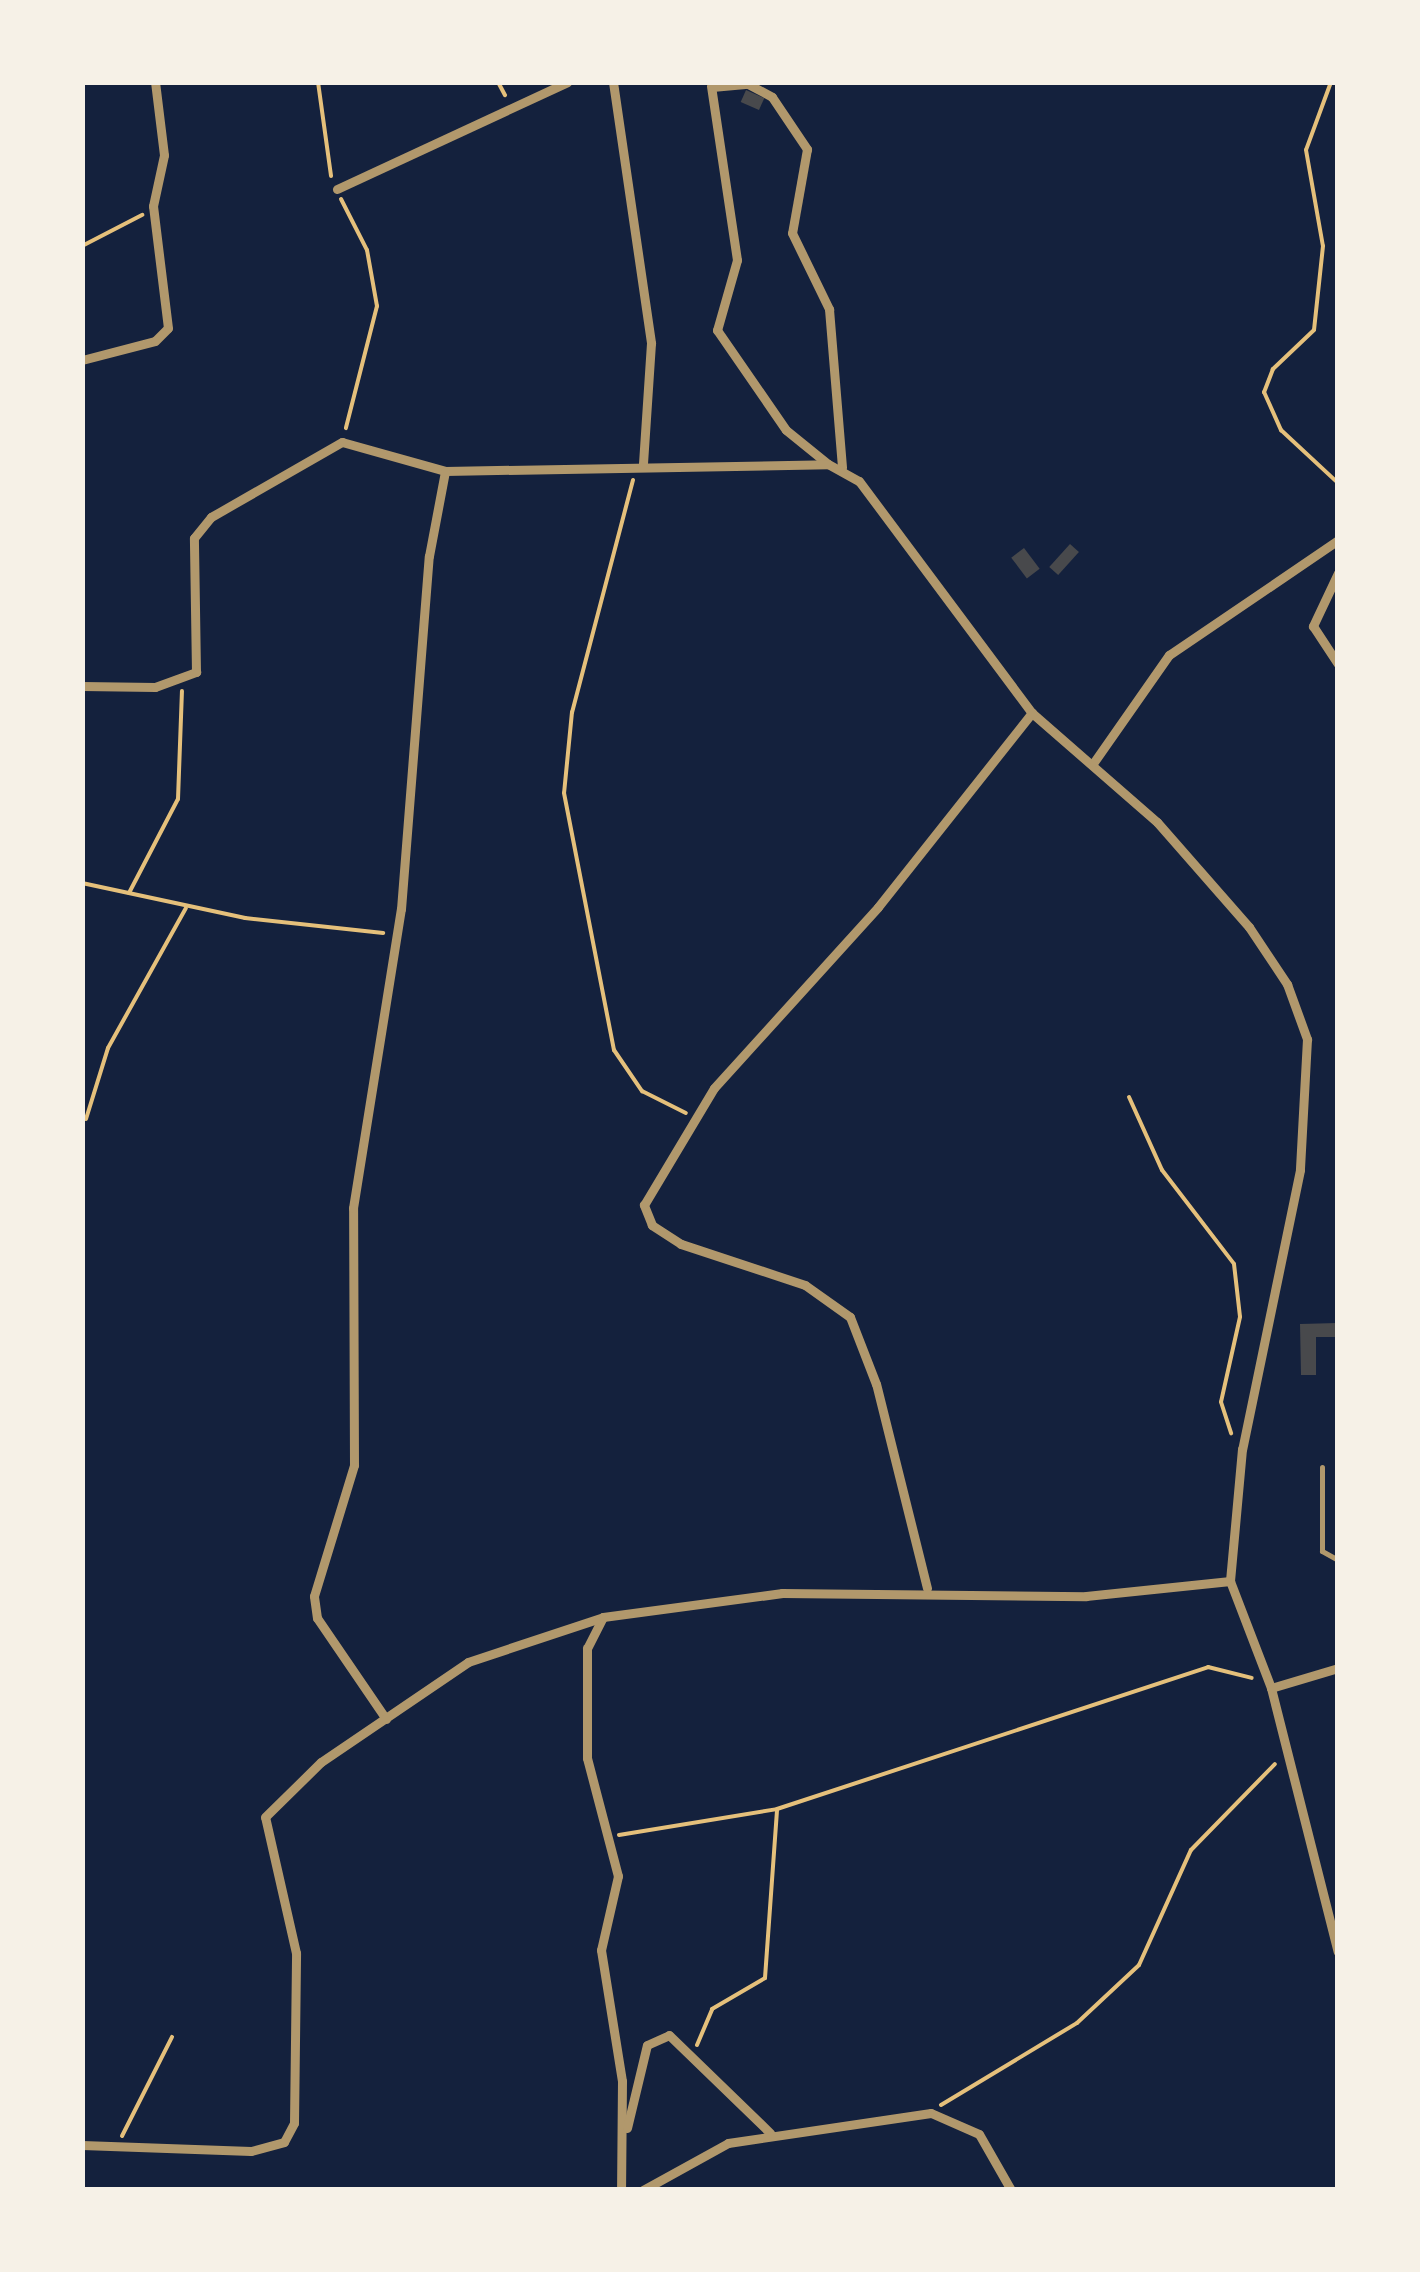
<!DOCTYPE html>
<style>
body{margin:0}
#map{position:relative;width:1420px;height:2272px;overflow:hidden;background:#14213d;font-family:"PT Sans",sans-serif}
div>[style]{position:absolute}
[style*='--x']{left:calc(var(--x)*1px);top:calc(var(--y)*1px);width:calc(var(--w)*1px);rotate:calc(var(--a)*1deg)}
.building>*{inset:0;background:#48494c;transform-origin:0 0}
.path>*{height:4px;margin:-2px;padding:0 2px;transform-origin:2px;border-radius:2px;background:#e5c07b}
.service>*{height:5px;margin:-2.5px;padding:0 2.5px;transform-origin:2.5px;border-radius:2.5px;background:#b1986c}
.minor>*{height:9px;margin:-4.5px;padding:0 4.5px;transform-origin:4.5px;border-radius:4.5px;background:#b1986c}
span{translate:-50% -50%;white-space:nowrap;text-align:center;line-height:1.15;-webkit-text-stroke:10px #f6f1e7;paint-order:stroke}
.frame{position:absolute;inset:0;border:85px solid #f6f1e7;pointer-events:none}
</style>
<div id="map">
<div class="building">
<div style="left:746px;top:90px;width:20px;height:13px;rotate:24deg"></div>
<div style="left:1070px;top:544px;width:12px;height:31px;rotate:42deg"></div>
<div style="left:1024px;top:548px;width:26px;height:16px;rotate:53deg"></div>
<div style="clip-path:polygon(1337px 1323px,1338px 1337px,1316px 1337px,1316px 1375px,1301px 1375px,1300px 1324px)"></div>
</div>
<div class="path">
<div style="--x:318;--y:82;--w:95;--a:82.1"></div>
<div style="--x:498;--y:82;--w:15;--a:62"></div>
<div style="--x:1331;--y:82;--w:72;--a:110.2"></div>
<div style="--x:1306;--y:150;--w:97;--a:80"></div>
<div style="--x:1323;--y:246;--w:84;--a:96.1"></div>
<div style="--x:1314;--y:330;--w:57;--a:136.4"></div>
<div style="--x:1273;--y:369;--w:25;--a:111"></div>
<div style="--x:1264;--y:392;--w:42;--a:65.9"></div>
<div style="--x:1281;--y:430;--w:78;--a:42.9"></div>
<div style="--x:341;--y:199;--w:57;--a:63"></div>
<div style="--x:367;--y:250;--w:57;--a:79.9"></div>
<div style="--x:377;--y:306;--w:126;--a:104.3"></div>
<div style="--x:82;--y:246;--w:68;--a:-27.3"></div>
<div style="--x:633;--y:480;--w:240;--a:104.7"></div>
<div style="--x:572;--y:712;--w:81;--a:95.6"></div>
<div style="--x:564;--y:793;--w:262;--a:79"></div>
<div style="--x:614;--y:1050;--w:50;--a:55.7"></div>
<div style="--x:642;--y:1091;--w:49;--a:26.6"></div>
<div style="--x:82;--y:883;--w:167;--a:12.1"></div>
<div style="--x:245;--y:918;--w:139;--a:6.2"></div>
<div style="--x:129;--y:893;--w:106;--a:-62.5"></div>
<div style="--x:178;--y:799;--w:108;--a:-87.9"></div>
<div style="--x:1129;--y:1097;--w:80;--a:65.7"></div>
<div style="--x:1162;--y:1170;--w:118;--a:52.5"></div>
<div style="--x:1234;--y:1264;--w:53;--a:83.5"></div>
<div style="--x:1240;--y:1317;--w:87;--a:102.6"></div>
<div style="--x:1221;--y:1402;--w:33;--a:72"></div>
<div style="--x:86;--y:1119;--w:74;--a:-72.8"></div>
<div style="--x:108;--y:1048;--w:160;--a:-60.9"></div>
<div style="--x:619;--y:1835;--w:160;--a:-9.3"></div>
<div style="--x:777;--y:1809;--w:454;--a:-18.2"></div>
<div style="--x:1208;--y:1667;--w:45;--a:14"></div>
<div style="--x:697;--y:2045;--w:39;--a:-67"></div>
<div style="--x:712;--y:2009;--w:61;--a:-30.3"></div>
<div style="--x:765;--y:1978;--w:169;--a:-85.9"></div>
<div style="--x:941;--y:2105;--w:159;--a:-31.1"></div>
<div style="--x:1077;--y:2023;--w:85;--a:-43.1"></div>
<div style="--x:1139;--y:1965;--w:126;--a:-65.7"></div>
<div style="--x:1191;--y:1850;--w:120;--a:-45.7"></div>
<div style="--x:122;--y:2136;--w:111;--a:-63.2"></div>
</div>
<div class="service">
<div style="--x:1322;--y:1467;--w:84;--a:90"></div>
<div style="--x:1322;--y:1551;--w:18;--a:29"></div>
</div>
<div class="minor">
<div style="--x:613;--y:82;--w:264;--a:81.7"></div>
<div style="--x:651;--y:343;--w:121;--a:93.8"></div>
<div style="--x:711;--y:86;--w:176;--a:81.5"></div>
<div style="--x:737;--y:260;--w:73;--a:105.9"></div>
<div style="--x:717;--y:330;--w:121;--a:55.4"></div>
<div style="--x:786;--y:430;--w:54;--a:39"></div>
<div style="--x:712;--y:87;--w:36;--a:-5"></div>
<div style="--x:748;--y:84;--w:27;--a:28"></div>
<div style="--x:772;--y:97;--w:63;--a:56.1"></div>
<div style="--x:807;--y:149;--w:85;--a:100.1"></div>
<div style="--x:792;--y:233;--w:85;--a:64"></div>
<div style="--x:829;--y:309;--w:159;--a:85.3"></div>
<div style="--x:337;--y:189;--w:254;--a:-24.9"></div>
<div style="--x:82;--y:360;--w:75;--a:-14.6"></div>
<div style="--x:155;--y:341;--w:18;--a:-45"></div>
<div style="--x:168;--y:328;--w:123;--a:-97"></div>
<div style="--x:153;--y:206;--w:52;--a:-77.8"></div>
<div style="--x:164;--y:155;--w:74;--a:-97"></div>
<div style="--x:1338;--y:573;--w:59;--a:115.3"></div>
<div style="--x:1313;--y:626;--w:45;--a:56.7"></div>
<div style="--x:82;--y:686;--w:73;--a:0.8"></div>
<div style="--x:155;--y:687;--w:44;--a:-20.1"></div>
<div style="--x:196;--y:672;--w:134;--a:-90.9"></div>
<div style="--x:194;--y:538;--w:27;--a:-51"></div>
<div style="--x:211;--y:517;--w:151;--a:-29.8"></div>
<div style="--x:342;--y:442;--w:107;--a:15.7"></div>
<div style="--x:445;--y:471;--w:383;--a:-1"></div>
<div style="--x:828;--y:464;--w:35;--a:29"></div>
<div style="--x:859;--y:481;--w:289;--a:53.3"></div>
<div style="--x:1032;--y:713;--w:166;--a:41.1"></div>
<div style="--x:1157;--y:822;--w:140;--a:48.8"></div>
<div style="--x:1249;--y:927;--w:69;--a:56.3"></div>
<div style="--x:1287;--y:984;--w:59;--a:70"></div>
<div style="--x:1307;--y:1039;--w:131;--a:93.1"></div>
<div style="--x:1300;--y:1170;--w:285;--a:101.7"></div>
<div style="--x:1242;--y:1449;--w:133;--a:95.2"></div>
<div style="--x:1230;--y:1581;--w:115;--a:69"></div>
<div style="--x:1271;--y:1688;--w:272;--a:75.8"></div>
<div style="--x:1094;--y:762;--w:131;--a:-55"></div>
<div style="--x:1169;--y:655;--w:204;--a:-34.2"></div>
<div style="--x:927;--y:1588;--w:210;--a:-104"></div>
<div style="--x:876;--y:1384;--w:72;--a:-111.2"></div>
<div style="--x:850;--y:1317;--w:55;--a:-144.6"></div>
<div style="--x:805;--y:1285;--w:131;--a:-161.7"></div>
<div style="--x:681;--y:1244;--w:35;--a:-147"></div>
<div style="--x:652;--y:1225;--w:22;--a:-112"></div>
<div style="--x:644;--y:1205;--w:136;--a:-59.1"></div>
<div style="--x:714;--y:1088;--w:244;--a:-47.8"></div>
<div style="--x:878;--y:907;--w:248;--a:-51.6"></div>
<div style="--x:603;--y:1617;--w:35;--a:117"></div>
<div style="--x:587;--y:1648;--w:110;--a:90"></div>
<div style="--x:587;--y:1758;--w:122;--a:75.3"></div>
<div style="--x:618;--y:1876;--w:76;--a:102.9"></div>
<div style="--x:601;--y:1950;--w:133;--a:80.9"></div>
<div style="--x:622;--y:2081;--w:109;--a:90.5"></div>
<div style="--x:1271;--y:1688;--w:70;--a:-16.6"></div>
<div style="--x:386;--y:1719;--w:122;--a:-124.3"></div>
<div style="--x:317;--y:1618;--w:22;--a:-98"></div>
<div style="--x:314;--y:1596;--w:137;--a:-73"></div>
<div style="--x:354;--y:1465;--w:257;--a:-90.2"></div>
<div style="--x:353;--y:1208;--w:303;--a:-80.9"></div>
<div style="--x:401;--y:909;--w:354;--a:-85.5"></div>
<div style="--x:429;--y:556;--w:86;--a:-79.3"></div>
<div style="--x:627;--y:2128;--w:85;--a:-76.5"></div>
<div style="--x:647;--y:2045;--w:24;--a:-24"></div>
<div style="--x:669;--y:2035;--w:141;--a:44.1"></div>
<div style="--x:82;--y:2145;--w:169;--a:2"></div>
<div style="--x:251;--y:2151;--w:34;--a:-15"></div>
<div style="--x:284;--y:2142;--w:21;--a:-62"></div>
<div style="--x:294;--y:2123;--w:170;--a:-89.3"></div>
<div style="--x:296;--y:1953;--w:139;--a:-102.8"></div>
<div style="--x:265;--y:1817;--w:78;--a:-44.5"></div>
<div style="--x:321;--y:1762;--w:178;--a:-34.2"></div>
<div style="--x:468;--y:1662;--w:142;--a:-18.4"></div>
<div style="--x:603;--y:1617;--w:181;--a:-7.6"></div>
<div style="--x:782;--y:1593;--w:304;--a:0.6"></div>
<div style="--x:1086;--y:1596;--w:145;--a:-5.9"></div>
<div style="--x:643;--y:2190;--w:97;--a:-28.9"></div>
<div style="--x:728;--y:2143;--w:205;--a:-8.4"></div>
<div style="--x:931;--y:2113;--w:52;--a:23.6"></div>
<div style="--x:979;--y:2134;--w:64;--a:60.3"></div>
</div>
<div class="frame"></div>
</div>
